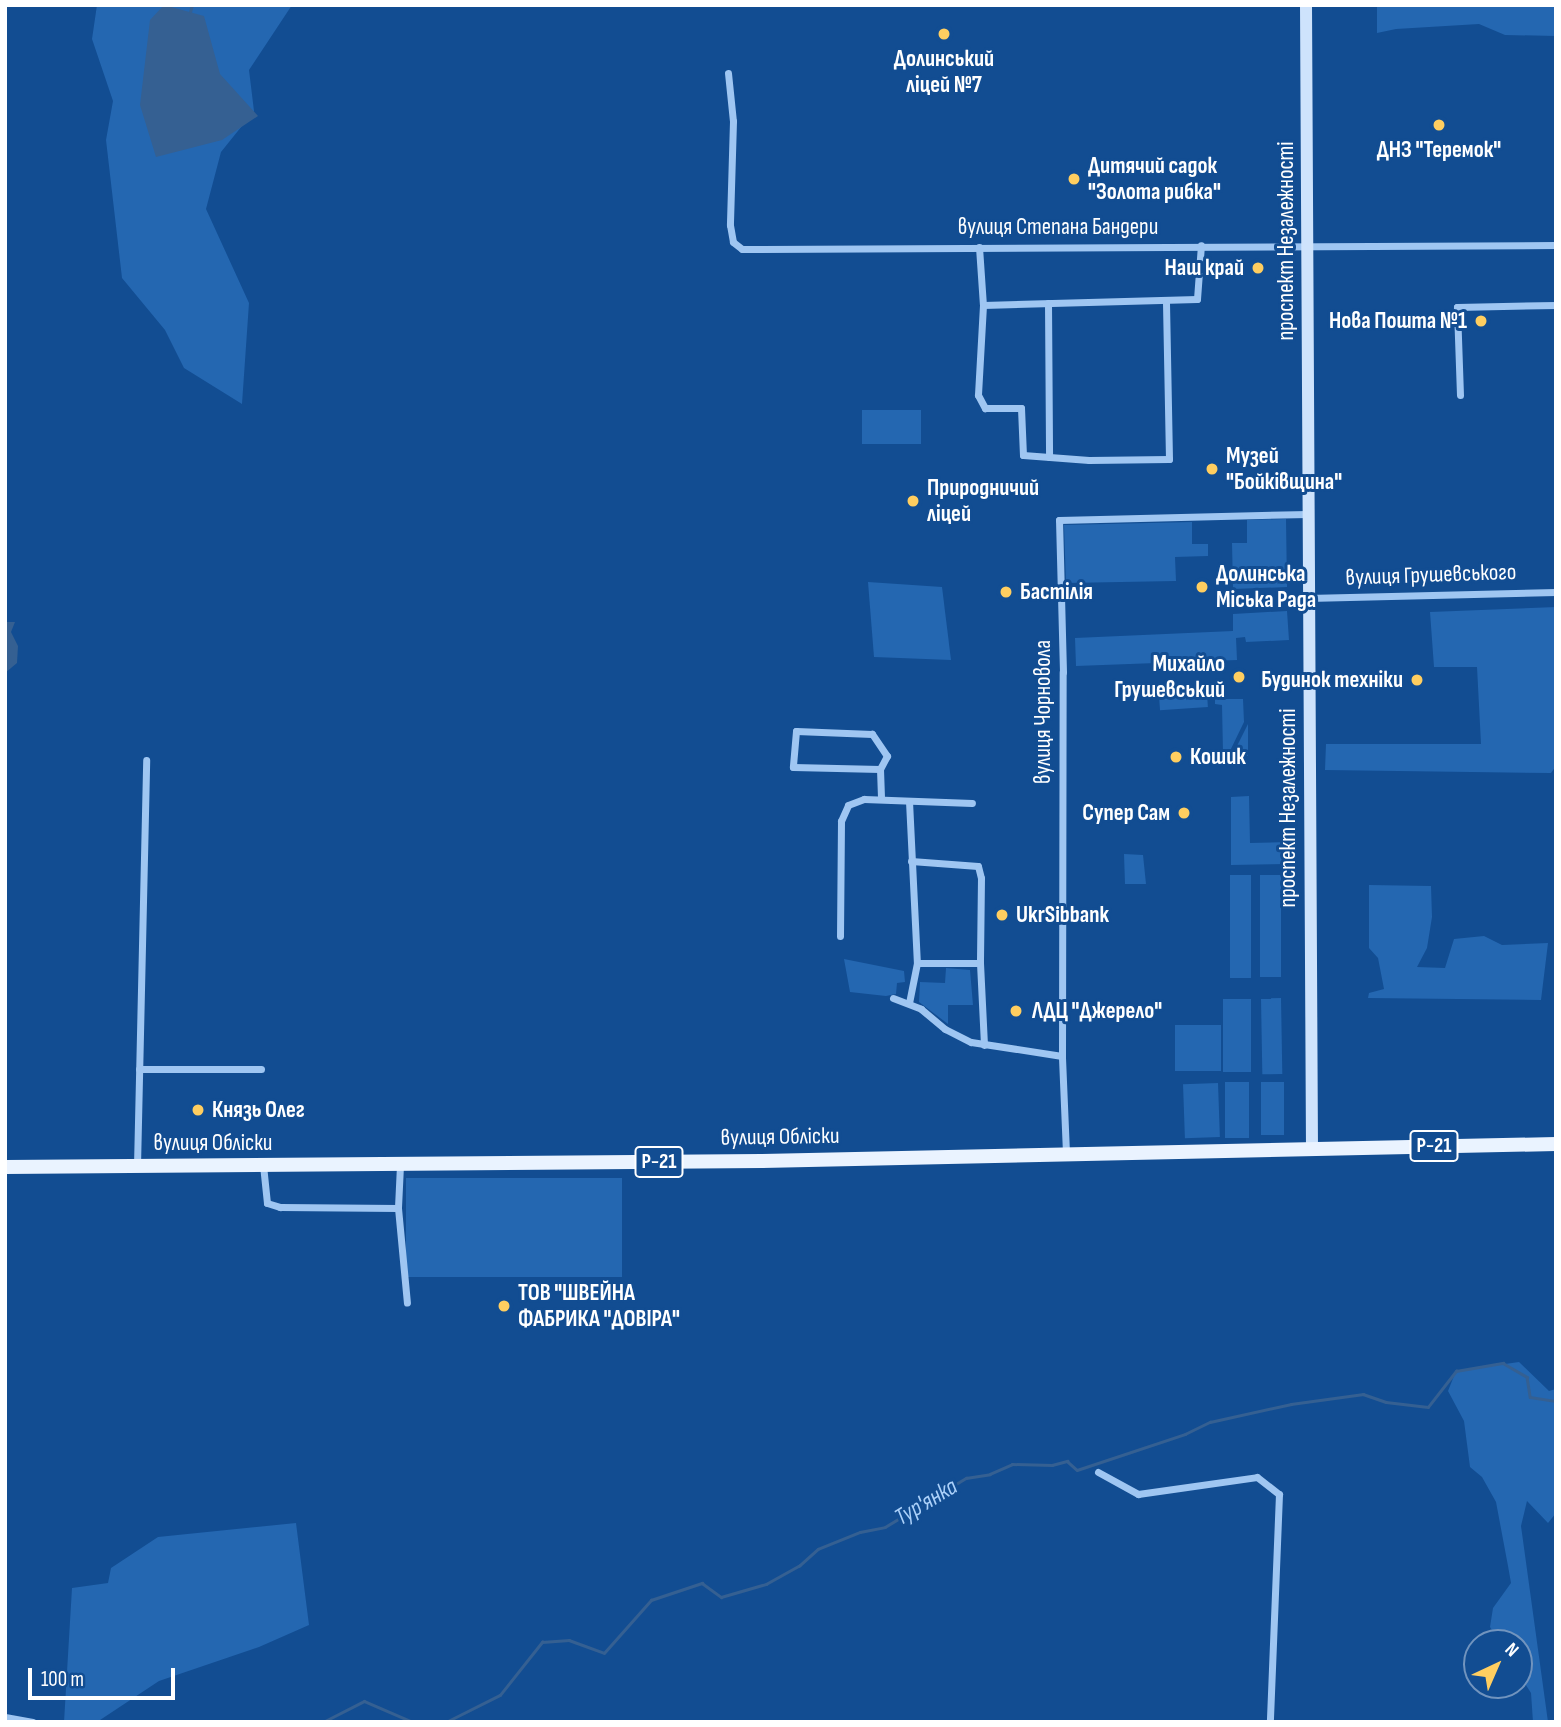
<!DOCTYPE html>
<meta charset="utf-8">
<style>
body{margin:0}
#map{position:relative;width:1561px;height:1727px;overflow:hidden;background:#124d92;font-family:"Sofia Sans Condensed",sans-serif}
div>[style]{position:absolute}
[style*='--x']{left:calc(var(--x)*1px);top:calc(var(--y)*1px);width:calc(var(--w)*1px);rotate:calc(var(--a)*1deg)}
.green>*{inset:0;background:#2467b1;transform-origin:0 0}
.water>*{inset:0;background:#356092}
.stream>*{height:2.5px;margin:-1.25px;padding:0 1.25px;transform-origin:1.25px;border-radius:1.25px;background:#356092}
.minor>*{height:7px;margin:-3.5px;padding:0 3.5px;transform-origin:3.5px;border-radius:3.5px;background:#9fc6f2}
.secondary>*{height:12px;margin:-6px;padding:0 6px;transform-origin:6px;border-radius:6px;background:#cee3fc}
.primary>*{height:14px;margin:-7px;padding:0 7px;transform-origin:7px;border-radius:7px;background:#eaf3ff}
.dots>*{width:19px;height:19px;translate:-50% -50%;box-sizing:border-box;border:4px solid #124d92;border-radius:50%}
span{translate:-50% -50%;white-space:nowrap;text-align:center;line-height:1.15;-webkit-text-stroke:6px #124d92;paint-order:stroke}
.shield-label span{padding:2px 5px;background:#124d92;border:2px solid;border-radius:5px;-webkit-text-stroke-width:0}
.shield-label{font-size:21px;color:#fff;font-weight:700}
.poi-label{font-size:23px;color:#fff;font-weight:700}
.left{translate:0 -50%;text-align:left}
.right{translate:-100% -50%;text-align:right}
.street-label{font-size:23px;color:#fff}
.water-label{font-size:24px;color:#abd0f9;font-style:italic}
.frame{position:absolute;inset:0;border:7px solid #fff;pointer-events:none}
.north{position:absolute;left:1463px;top:1629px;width:70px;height:70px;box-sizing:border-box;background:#124d92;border:2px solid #7194be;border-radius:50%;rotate:44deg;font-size:19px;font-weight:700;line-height:28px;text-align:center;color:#fff}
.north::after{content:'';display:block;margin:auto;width:24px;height:32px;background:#ffce60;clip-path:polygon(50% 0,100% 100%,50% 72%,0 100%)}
.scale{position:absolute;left:28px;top:1668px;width:147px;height:32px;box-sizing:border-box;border:4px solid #fff;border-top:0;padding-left:9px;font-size:21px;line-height:24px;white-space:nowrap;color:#fff;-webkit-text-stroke:5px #124d92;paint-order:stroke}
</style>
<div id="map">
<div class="green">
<div style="clip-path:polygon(97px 5px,292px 5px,249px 70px,254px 111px,221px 152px,206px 209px,249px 303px,242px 404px,184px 368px,165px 330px,122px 278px,106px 140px,113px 101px,92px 39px)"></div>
<div style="clip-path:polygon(1377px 5px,1556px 5px,1556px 36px,1505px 35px,1479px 24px,1396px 29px,1377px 33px)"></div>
<div style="left:862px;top:410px;width:59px;height:34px"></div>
<div style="clip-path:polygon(1286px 519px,1287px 587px,1233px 589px,1232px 543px,1247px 543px,1247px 520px)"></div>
<div style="clip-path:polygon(1192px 522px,1192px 544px,1208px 544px,1208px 556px,1175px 557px,1176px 581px,1066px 583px,1064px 525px)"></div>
<div style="clip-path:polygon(868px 582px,942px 587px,951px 660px,874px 657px)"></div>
<div style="clip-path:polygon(1556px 607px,1556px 766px,1551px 773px,1325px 770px,1326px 744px,1481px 744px,1477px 667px,1434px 667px,1430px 612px)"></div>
<div style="clip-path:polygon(1287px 611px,1289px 640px,1246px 642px,1245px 637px,1236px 638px,1237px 660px,1076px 666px,1075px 638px,1233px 631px,1233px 614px)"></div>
<div style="left:1207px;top:694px;width:13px;height:48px;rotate:86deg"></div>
<div style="clip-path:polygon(1215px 694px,1221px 694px,1222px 699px,1243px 699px,1244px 722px,1229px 753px,1223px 753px,1222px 705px,1215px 704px)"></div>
<div style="clip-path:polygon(1248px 724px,1248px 756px,1232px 756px)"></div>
<div style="clip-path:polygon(1249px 796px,1250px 843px,1288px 842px,1288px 864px,1231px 865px,1231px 797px)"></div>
<div style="clip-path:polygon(1124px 854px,1143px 855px,1146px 884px,1125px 884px)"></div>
<div style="left:1230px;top:875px;width:21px;height:103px"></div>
<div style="left:1260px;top:875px;width:21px;height:102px"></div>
<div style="clip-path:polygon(1369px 885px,1431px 886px,1432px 917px,1427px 948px,1417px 967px,1445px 968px,1454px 939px,1484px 936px,1502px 945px,1548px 943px,1541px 1000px,1368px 998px,1369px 993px,1384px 989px,1378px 958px,1369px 948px)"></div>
<div style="clip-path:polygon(844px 959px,904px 971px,905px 982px,897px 983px,896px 994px,886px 996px,850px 992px)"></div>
<div style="clip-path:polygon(946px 968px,970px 970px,973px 1005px,948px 1005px,948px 1024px,919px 1002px,920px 982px,945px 983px)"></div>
<div style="left:1281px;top:998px;width:76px;height:20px;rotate:89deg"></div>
<div style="left:1223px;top:999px;width:28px;height:73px"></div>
<div style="left:1175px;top:1025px;width:46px;height:46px"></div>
<div style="left:1225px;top:1082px;width:24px;height:56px"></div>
<div style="left:1284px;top:1082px;width:53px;height:23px;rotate:90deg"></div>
<div style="left:1218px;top:1083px;width:54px;height:35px;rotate:88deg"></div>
<div style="left:406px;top:1178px;width:216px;height:99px"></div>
<div style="clip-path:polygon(1519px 1362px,1549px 1391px,1556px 1389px,1556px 1513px,1548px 1523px,1527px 1501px,1521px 1526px,1548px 1722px,1533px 1722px,1531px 1693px,1519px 1674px,1519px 1643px,1500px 1643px,1490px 1627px,1493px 1608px,1511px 1583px,1508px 1566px,1496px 1502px,1482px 1477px,1470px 1467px,1464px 1421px,1448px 1391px,1456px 1371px)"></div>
<div style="clip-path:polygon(296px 1523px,309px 1625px,259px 1647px,159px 1681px,97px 1722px,64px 1722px,72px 1588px,108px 1583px,111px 1568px,158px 1537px)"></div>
</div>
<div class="water">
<div style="clip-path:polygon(164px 5px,204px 16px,220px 74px,258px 116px,222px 140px,156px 157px,140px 105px,150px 20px)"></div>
<div style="clip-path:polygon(5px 622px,15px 622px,11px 632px,18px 646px,17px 663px,5px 673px)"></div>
</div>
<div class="stream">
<div style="--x:190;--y:12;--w:7;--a:-74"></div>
<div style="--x:323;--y:1722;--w:46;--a:-27.1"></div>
<div style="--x:364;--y:1701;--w:53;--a:23.2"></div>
<div style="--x:446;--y:1722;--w:60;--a:-26.6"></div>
<div style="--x:500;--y:1695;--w:68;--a:-51.6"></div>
<div style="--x:542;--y:1642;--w:27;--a:-4"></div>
<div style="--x:569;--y:1640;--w:37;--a:20"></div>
<div style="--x:604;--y:1653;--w:71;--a:-48.4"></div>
<div style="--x:651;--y:1600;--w:54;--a:-18.4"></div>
<div style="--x:702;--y:1583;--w:24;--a:36"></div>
<div style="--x:721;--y:1597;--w:47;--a:-16.1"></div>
<div style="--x:766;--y:1584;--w:38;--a:-29"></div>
<div style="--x:799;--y:1566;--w:25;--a:-42"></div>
<div style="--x:818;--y:1549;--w:45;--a:-22"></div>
<div style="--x:860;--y:1532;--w:25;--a:-11"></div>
<div style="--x:885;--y:1527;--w:95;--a:-31.2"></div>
<div style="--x:966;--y:1478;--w:24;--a:-9"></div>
<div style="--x:990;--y:1474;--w:24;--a:-24"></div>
<div style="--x:1012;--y:1464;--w:40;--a:1.4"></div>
<div style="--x:1052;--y:1465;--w:16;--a:-15"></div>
<div style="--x:1067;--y:1461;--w:13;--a:42"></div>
<div style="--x:1077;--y:1470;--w:114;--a:-18.4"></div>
<div style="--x:1185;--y:1434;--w:28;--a:-26"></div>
<div style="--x:1210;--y:1422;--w:83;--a:-12.5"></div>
<div style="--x:1291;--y:1404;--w:73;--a:-7.9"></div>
<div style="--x:1363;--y:1394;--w:24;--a:19"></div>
<div style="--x:1386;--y:1402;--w:42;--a:6.8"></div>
<div style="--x:1428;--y:1407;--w:46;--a:-52.1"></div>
<div style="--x:1456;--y:1371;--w:48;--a:-9.7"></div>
<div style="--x:1503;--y:1363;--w:28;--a:30"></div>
<div style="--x:1527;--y:1377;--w:20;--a:81"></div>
<div style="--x:1530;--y:1397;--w:26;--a:9"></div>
</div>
<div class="minor">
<div style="--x:728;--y:73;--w:48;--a:84.1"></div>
<div style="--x:733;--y:121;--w:104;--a:91.7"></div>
<div style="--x:730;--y:225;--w:17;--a:80"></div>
<div style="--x:733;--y:242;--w:11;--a:38"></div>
<div style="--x:742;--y:249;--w:814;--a:-0.28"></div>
<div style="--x:979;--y:247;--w:58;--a:86.1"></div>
<div style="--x:983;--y:305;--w:214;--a:-1.6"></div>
<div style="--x:1197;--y:299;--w:54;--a:-85.8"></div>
<div style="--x:1048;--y:303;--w:154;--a:89.6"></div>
<div style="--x:983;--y:305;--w:90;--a:93.2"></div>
<div style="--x:978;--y:395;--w:15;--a:62"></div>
<div style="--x:985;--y:408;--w:36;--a:0"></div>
<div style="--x:1021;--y:408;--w:47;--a:87.6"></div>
<div style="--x:1023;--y:455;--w:66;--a:4.3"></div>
<div style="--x:1089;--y:460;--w:80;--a:-0.7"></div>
<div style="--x:1169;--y:459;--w:159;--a:-91.1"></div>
<div style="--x:1460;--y:395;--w:88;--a:-92"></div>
<div style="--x:1457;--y:307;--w:99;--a:-1.2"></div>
<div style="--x:1308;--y:598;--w:248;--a:-1.4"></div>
<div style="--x:880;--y:769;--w:15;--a:-62"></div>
<div style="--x:887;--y:756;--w:27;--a:-124"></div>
<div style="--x:872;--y:734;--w:76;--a:-177.7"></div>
<div style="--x:796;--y:731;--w:36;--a:95"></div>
<div style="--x:793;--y:767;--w:87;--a:1.3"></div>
<div style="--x:880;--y:769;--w:30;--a:88"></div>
<div style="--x:909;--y:801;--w:162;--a:87.2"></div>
<div style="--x:917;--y:963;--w:63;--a:0"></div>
<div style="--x:911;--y:861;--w:67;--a:4.3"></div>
<div style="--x:978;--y:866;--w:12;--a:76"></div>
<div style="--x:981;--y:878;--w:85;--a:90.7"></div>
<div style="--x:980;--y:963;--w:82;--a:87.2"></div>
<div style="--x:840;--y:936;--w:115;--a:-89.5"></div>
<div style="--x:841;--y:821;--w:17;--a:-66"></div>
<div style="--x:848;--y:805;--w:17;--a:-21"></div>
<div style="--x:864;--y:799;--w:108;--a:2.1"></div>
<div style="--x:893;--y:998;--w:30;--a:21"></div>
<div style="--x:921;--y:1009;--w:31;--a:40"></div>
<div style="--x:945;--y:1029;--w:29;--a:27"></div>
<div style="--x:971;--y:1042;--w:92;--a:8.7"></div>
<div style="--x:909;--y:1003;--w:41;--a:-78.7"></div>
<div style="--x:139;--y:1069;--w:122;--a:0"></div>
<div style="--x:1066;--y:1153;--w:97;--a:-92.4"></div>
<div style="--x:1062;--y:1056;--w:384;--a:-89.9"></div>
<div style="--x:1063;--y:672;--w:152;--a:-91.5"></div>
<div style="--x:1059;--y:520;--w:249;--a:-1.4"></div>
<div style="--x:263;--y:1165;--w:38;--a:84"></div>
<div style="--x:267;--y:1203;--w:14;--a:17"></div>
<div style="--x:280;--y:1207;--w:118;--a:0.5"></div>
<div style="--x:400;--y:1165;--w:43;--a:92.7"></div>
<div style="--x:398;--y:1208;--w:95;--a:84.6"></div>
<div style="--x:137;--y:1166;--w:406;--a:-88.7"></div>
<div style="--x:1098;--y:1472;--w:46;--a:28.8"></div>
<div style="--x:1138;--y:1494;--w:120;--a:-8.1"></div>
<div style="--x:1257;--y:1477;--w:28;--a:38"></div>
<div style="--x:1279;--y:1494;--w:228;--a:92.3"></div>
<div style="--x:5;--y:1717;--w:28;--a:10"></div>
</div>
<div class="secondary">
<div style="--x:1306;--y:5;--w:1143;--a:89.7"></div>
</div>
<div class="primary">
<div style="--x:5;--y:1167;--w:757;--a:-0.45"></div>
<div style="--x:762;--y:1161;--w:794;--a:-1.23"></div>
</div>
<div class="dots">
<div style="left:944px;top:34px;background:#ffce60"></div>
<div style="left:1439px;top:125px;background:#ffce60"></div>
<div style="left:1074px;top:179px;background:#ffce60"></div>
<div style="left:1258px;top:268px;background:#ffce60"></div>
<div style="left:1481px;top:321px;background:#ffce60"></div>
<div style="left:1212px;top:469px;background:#ffce60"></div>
<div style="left:913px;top:501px;background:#ffce60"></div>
<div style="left:1202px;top:587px;background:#ffce60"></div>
<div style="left:1006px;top:592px;background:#ffce60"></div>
<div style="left:1239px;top:677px;background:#ffce60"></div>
<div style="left:1417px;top:680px;background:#ffce60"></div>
<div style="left:1176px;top:757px;background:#ffce60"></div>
<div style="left:1184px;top:813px;background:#ffce60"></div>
<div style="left:1002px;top:915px;background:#ffce60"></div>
<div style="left:1016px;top:1011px;background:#ffce60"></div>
<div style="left:198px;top:1110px;background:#ffce60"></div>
<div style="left:504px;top:1306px;background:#ffce60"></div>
</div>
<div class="shield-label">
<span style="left:1434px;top:1146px">Р-21</span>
<span style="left:659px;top:1162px">Р-21</span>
</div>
<div class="poi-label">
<span style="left:944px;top:72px">Долинський<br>ліцей №7</span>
<span style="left:1439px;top:150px">ДНЗ "Теремок"</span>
<span class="left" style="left:1088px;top:179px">Дитячий садок<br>"Золота рибка"</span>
<span class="right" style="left:1244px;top:268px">Наш край</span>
<span class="right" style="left:1467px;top:321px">Нова Пошта №1</span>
<span class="left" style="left:1226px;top:469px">Музей<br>"Бойківщина"</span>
<span class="left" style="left:927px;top:501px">Природничий<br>ліцей</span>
<span class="left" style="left:1216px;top:587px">Долинська<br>Міська Рада</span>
<span class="left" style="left:1020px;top:592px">Бастілія</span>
<span class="right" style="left:1225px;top:677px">Михайло<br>Грушевський</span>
<span class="right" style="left:1403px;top:680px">Будинок техніки</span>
<span class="left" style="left:1190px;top:757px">Кошик</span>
<span class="right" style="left:1170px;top:813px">Супер Сам</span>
<span class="left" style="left:1016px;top:915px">UkrSibbank</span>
<span class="left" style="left:1032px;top:1011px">ЛДЦ "Джерело"</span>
<span class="left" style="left:212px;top:1110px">Князь Олег</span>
<span class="left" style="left:518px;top:1306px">ТОВ "ШВЕЙНА<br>ФАБРИКА "ДОВІРА"</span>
</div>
<div class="street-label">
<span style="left:1058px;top:227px">вулиця Степана Бандери</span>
<span style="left:1286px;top:241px;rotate:-90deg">проспект Незалежності</span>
<span style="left:1431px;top:575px;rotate:-2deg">вулиця Грушевського</span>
<span style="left:1043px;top:712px;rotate:-90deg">вулиця Чорновола</span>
<span style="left:1288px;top:808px;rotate:-90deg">проспект Незалежності</span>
<span style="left:780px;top:1137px;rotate:-1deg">вулиця Обліски</span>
<span style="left:213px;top:1143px">вулиця Обліски</span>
</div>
<div class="water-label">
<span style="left:926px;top:1502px;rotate:-31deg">Тур'янка</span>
</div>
<div class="frame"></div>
<div class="north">N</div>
<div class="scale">100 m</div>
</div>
